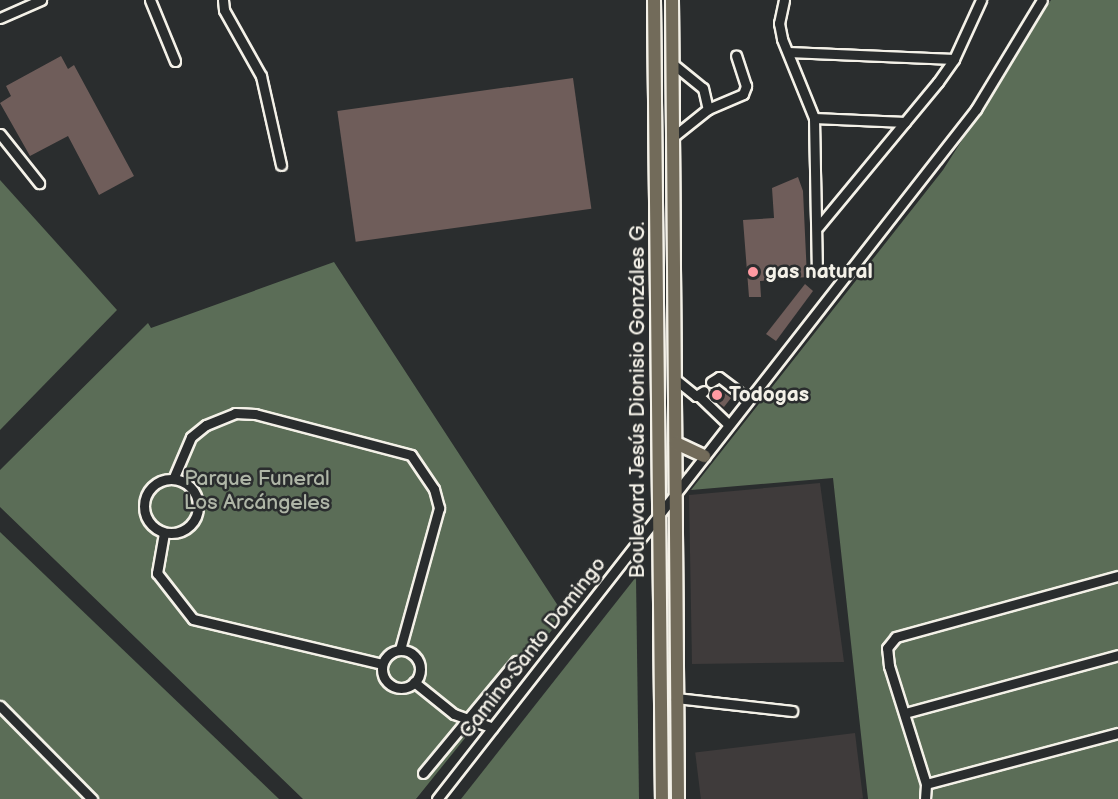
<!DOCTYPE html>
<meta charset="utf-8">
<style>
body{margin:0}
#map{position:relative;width:1118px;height:799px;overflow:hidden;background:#2a2d2e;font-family:"Balsamiq Sans",sans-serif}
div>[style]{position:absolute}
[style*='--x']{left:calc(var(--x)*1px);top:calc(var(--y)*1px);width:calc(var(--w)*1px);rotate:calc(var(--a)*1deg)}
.built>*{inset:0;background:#3f3b3b;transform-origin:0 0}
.green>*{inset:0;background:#5b6d57}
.building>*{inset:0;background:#6f5d5a;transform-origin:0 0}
.roads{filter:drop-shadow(2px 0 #f4f1e8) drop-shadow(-2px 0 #f4f1e8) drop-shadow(0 2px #f4f1e8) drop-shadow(0 -2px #f4f1e8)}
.minor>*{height:9px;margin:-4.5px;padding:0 4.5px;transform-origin:4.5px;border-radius:4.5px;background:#2a2d2e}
.minor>.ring{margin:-4.5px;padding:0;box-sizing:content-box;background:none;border:9px solid #2a2d2e;border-radius:50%}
.major>*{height:12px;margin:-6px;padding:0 6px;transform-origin:6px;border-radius:6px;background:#726b5a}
.dots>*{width:16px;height:16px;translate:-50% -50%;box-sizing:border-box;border:3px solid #2a2d2e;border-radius:50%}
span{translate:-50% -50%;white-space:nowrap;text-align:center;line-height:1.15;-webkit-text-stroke:5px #2a2d2e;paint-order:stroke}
.poi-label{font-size:21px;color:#f4f1e8;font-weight:700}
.left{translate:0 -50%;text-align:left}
.street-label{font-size:21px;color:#f4f1e8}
.park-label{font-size:21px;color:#afb6a7}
</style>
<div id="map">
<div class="built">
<div style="clip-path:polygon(820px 483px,844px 662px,692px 664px,689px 495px)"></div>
<div style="left:855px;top:733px;width:66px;height:161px;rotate:83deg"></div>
</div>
<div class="green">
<div style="clip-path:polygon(1051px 0,1118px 0,1118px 799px,868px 799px,833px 478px,691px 490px,943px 170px)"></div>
<div style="clip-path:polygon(0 180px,117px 310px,0 430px)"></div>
<div style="clip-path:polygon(334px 262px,564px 615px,416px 799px,303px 799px,0 507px,0 470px,148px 323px,151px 328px)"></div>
<div style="clip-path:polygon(0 532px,279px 799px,0 799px)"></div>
<div style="clip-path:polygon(636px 577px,639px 799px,461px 799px)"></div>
</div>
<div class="building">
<div style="clip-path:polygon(61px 56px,68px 69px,74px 65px,134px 176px,99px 195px,68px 136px,30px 156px,0 103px,11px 96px,6px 86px)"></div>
<div style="left:573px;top:78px;width:132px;height:238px;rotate:82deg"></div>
<div style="clip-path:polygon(798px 177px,803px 191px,807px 277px,760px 281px,761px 297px,749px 297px,743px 220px,774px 218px,772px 188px)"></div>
<div style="clip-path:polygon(805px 284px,813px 291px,776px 341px,766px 334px)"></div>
<div style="clip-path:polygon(716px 387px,731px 398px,724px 407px,709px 395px,710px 389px)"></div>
</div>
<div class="roads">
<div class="minor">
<div style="--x:150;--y:0;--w:66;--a:67.7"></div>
<div style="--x:223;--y:0;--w:10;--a:84"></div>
<div style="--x:224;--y:10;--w:76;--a:60.7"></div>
<div style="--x:261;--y:76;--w:91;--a:77.3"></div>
<div style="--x:784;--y:0;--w:24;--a:102"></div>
<div style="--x:779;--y:23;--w:16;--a:79"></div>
<div style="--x:782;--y:39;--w:85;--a:67.9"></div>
<div style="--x:814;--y:118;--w:150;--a:88.9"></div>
<div style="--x:0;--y:18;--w:45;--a:-23.7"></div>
<div style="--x:788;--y:52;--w:166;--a:2.4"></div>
<div style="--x:673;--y:64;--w:38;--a:39"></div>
<div style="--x:703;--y:88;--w:22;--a:77"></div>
<div style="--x:814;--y:118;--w:91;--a:2.5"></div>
<div style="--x:0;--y:134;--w:63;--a:51.5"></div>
<div style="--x:673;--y:137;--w:45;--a:-38.7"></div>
<div style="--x:708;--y:109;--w:38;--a:-23"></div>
<div style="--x:743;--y:94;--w:9;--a:-69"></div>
<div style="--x:746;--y:86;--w:32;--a:-108"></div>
<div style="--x:818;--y:227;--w:188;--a:-50.4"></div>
<div style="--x:938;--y:82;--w:28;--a:-55"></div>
<div style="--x:954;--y:59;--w:65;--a:-65.4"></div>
<div style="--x:675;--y:379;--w:27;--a:39"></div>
<div style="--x:696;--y:396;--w:9;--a:-32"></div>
<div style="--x:711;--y:382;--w:9;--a:-32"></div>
<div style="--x:719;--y:377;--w:35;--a:37"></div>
<div style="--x:699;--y:396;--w:40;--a:44"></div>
<div style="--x:174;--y:477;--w:43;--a:-67"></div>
<div style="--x:191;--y:437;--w:19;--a:-39"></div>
<div style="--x:206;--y:425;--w:31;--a:-22"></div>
<div style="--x:235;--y:413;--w:20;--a:3"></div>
<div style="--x:255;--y:414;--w:161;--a:14.7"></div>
<div style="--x:411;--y:455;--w:41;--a:55.9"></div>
<div style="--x:434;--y:489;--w:20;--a:75"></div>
<div style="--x:439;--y:508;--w:147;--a:105.4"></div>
<div class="ring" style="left:144px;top:479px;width:45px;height:45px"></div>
<div style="--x:164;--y:533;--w:41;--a:99.9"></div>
<div style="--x:157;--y:573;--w:58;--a:52"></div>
<div style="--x:193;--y:619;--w:194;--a:13.4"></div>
<div class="ring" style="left:382px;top:650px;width:29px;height:29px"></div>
<div style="--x:414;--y:682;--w:51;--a:38.7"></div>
<div style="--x:454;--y:714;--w:41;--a:19.7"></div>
<div style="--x:676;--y:698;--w:117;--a:6.4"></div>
<div style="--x:0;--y:706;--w:131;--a:45.3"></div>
<div style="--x:905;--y:713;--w:221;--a:-15.2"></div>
<div style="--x:423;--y:773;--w:146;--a:-50.3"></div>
<div style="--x:926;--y:784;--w:199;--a:-14.9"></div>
<div style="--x:437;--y:799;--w:876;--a:-52"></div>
<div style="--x:976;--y:109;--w:127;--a:-58.8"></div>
<div style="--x:925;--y:799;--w:15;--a:-86"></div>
<div style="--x:926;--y:784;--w:124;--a:-107.4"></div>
<div style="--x:889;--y:666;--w:18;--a:-96"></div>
<div style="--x:887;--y:648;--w:14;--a:-51"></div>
<div style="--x:896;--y:637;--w:230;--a:-15.4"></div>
</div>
<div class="major">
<div style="--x:654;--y:0;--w:799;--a:89.43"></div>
<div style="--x:672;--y:0;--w:799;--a:89.57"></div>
<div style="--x:676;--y:443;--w:31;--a:25"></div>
</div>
</div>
<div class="dots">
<div style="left:753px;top:272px;background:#ff9aa2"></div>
<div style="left:717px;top:395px;background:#ff9aa2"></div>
</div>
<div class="poi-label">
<span class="left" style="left:765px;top:272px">gas natural</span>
<span class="left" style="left:729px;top:395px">Todogas</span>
</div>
<div class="street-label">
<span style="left:638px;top:400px;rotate:-90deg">Boulevard Jesús Dionisio Gonzáles G.</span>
<span style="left:533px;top:648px;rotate:-52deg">Camino Santo Domingo</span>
</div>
<div class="park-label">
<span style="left:257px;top:491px">Parque Funeral<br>Los Arcángeles</span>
</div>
</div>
